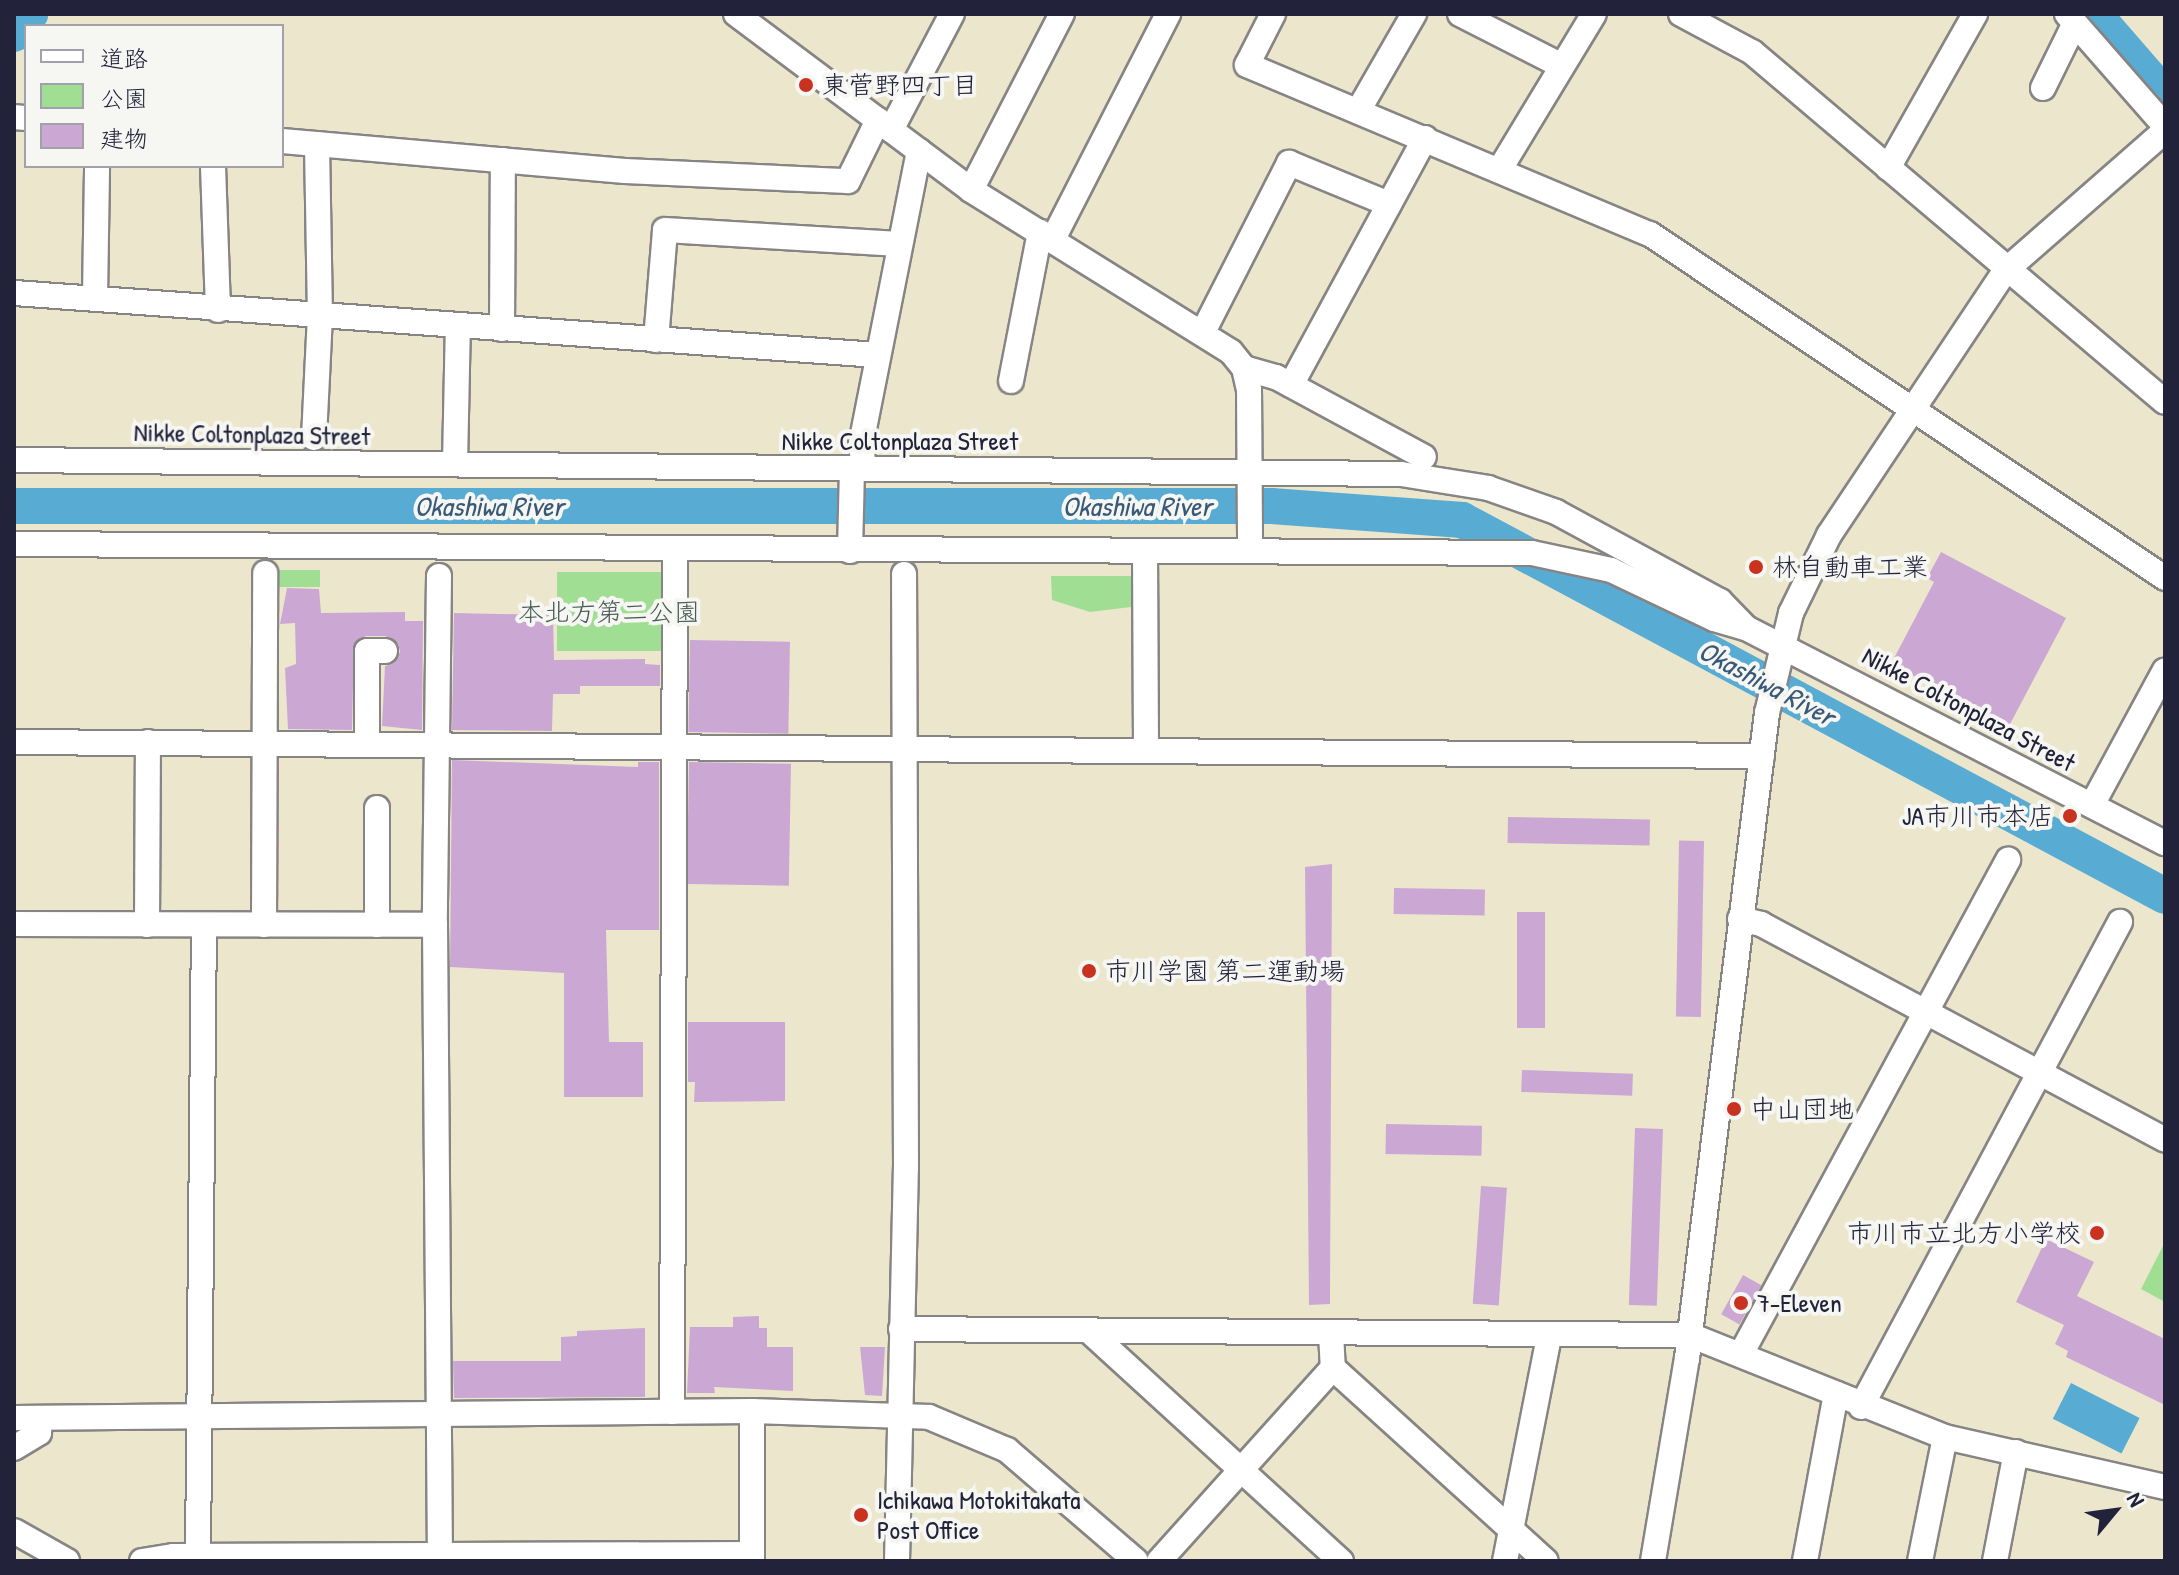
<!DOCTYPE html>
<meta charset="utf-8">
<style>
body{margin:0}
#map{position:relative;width:2179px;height:1575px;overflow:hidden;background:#ece7cc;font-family:"Patrick Hand","Klee One",sans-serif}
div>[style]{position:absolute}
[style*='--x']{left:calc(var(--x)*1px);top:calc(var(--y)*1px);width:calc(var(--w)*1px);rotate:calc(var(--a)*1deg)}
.green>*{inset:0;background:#a0de93;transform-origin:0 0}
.water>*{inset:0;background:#58abd3;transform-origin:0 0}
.river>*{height:36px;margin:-18px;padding:0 18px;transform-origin:18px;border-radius:18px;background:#58abd3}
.building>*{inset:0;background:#cba8d4;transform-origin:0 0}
.roads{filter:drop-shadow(2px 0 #878484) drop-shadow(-2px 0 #878484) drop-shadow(0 2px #878484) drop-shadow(0 -2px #878484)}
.minor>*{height:24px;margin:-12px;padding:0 12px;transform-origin:12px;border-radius:12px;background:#fff}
.dots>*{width:22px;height:22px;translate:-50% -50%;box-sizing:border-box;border:4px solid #f6f6f2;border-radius:50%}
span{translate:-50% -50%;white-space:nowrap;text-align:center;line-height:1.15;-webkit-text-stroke:8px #f6f6f2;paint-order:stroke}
.poi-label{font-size:26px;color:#22223b}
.left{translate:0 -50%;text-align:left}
.right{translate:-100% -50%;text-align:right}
.street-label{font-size:26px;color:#22223b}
.park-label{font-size:26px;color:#485a55}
.water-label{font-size:28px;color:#385978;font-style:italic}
.frame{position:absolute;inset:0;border:16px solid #22223b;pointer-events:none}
.legend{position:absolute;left:24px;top:24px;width:260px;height:144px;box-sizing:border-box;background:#f6f6f2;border:2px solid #a1a1a9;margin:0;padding:10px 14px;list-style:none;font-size:24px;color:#22223b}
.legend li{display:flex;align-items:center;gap:16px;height:40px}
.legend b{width:40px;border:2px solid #a1a1a9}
.north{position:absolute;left:2075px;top:1471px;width:80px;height:80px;-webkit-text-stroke:6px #f6f6f2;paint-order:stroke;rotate:61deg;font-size:22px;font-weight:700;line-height:32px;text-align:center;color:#22223b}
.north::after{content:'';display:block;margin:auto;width:28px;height:36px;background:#22223b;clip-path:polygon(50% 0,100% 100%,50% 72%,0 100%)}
</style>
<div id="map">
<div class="green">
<div style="left:320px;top:570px;width:17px;height:49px;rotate:90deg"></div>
<div style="left:557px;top:572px;width:104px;height:79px"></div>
<div style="clip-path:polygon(1051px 576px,1139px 576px,1139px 606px,1090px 612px,1052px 600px)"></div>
<div style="clip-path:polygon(2165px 1242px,2165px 1302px,2141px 1289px)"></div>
</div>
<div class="water">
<div style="left:2071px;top:1383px;width:77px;height:40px;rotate:27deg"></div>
</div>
<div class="river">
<div style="--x:2094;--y:14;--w:108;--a:49.1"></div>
<div style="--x:14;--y:34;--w:26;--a:-51"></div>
<div style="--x:14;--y:506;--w:1257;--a:0"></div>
<div style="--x:1271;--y:506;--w:192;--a:4.2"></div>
<div style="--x:1462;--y:520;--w:797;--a:28.14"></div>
</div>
<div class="building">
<div style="clip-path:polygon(1941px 552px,2066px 618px,2009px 726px,1891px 664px,1934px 582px,1927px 578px)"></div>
<div style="clip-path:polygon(287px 588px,319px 589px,321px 613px,405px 612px,405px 621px,423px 621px,422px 730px,382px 726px,385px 666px,393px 664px,400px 652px,398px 643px,385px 636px,366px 636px,354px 644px,352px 730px,288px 729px,285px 668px,296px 664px,295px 623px,280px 624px)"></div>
<div style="clip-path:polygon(454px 613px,553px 615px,554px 660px,645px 659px,645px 664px,660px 665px,660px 686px,580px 686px,580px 694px,553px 694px,552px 731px,452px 730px)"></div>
<div style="left:690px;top:640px;width:100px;height:92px;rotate:1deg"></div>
<div style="clip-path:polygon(452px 760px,638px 767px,638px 762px,659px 762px,659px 930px,606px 930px,609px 1042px,643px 1042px,643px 1097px,564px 1097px,564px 973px,450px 967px)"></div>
<div style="left:689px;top:762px;width:102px;height:122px;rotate:1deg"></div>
<div style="left:1508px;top:817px;width:142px;height:26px;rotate:1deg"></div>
<div style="left:1704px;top:841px;width:176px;height:25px;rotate:91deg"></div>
<div style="clip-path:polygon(1332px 864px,1330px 1304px,1309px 1305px,1305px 867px)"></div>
<div style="left:1394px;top:888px;width:91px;height:26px;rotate:1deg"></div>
<div style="left:1545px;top:912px;width:116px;height:28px;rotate:90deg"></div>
<div style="clip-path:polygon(688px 1022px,785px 1022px,785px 1101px,694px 1102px,695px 1082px,688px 1082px)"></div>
<div style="left:1522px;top:1070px;width:111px;height:22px;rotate:2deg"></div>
<div style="left:1386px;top:1124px;width:96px;height:30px;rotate:1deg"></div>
<div style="left:1635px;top:1128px;width:28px;height:177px;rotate:2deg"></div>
<div style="left:1481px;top:1186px;width:26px;height:118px;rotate:4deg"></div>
<div style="clip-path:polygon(2046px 1239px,2094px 1262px,2077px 1296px,2165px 1339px,2165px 1405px,2066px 1357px,2068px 1351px,2055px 1344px,2064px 1325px,2016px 1302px)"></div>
<div style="left:1743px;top:1275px;width:21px;height:45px;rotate:29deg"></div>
<div style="clip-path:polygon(759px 1316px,759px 1328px,767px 1328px,767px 1347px,793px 1347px,793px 1391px,714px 1387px,715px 1393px,687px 1393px,690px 1327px,733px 1327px,733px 1317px)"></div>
<div style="clip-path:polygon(645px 1328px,645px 1397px,454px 1398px,453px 1361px,561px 1361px,561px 1337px,577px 1336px,577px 1331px)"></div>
<div style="clip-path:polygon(860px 1347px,885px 1347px,882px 1396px,865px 1395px)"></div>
</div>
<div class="roads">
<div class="minor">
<div style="--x:736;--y:14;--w:294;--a:36.8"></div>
<div style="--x:971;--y:190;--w:306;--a:31.9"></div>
<div style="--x:1231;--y:352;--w:21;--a:51"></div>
<div style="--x:1244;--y:368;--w:22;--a:77"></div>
<div style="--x:1249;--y:389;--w:161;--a:89.6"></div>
<div style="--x:1273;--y:14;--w:57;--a:117"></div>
<div style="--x:1247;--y:65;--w:437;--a:22.8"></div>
<div style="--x:1650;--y:234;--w:619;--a:33.74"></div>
<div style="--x:1460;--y:14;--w:114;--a:27"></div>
<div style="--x:1681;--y:14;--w:81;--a:28.2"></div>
<div style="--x:1752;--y:52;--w:541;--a:40.28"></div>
<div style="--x:2067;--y:14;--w:149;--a:48.8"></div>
<div style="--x:2043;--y:88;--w:72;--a:-63.8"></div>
<div style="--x:1358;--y:111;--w:112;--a:-60"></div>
<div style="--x:14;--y:117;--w:12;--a:5"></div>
<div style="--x:891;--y:130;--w:131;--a:-62.3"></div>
<div style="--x:282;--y:141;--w:344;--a:5"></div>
<div style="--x:625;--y:171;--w:223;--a:2.6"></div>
<div style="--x:848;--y:181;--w:68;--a:-63.8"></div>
<div style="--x:213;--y:166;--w:144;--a:88"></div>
<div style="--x:1888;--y:168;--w:177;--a:-60.5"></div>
<div style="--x:1500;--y:169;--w:181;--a:-58.8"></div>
<div style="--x:971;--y:190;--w:198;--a:-62.7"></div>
<div style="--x:1053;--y:239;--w:253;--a:-62.9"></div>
<div style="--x:14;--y:293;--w:865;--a:4.11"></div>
<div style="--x:95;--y:298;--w:132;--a:-89.1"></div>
<div style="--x:502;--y:329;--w:169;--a:-89.7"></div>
<div style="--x:1203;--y:332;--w:190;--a:-63"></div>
<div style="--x:1289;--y:163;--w:108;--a:22.3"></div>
<div style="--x:656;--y:340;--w:110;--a:-85.3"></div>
<div style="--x:665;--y:230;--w:235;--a:3.4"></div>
<div style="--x:1244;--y:368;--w:33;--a:16"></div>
<div style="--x:1276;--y:377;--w:168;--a:28.4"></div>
<div style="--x:1011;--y:381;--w:152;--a:-79"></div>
<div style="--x:1291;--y:385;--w:281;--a:-61.5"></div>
<div style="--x:314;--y:438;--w:121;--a:-87.2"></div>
<div style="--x:320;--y:317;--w:173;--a:-91"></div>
<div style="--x:14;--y:460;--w:1387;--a:0.58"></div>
<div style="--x:1401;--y:474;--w:88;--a:9.1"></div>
<div style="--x:1488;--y:488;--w:72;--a:19.4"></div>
<div style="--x:1556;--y:512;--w:187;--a:28.5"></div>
<div style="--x:1720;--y:601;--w:35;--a:46"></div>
<div style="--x:455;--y:464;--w:139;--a:-88.8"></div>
<div style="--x:864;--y:469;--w:25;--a:-97"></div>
<div style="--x:861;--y:444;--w:299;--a:-78.8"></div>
<div style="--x:14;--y:544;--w:1518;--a:0.34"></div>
<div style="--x:1532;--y:553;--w:81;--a:12.1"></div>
<div style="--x:1611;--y:570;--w:114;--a:25.4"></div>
<div style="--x:1714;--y:619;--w:33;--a:16"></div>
<div style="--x:1746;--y:628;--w:471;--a:27.2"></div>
<div style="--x:850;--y:551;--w:82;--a:-88.6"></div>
<div style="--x:1145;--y:552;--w:199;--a:89.7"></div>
<div style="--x:439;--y:576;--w:349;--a:90.7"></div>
<div style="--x:435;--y:925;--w:636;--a:89.55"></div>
<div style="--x:14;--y:742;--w:1748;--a:0.46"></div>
<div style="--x:367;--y:745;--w:94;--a:-90"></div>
<div style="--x:367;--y:651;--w:18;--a:0"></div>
<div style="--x:2092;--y:805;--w:153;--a:-61.6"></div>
<div style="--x:1740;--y:919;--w:22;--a:13"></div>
<div style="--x:1761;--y:924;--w:458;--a:28.1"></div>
<div style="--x:14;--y:924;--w:421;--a:0.1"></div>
<div style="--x:147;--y:925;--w:183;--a:-89.7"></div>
<div style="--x:264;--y:925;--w:352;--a:-89.8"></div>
<div style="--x:377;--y:925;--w:117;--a:-90"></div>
<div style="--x:901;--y:1329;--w:789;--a:0.44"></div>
<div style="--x:1690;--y:1335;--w:275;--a:21.8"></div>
<div style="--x:1945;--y:1437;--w:226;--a:12.8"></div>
<div style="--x:1090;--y:1332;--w:340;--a:42.4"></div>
<div style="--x:1331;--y:1333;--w:35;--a:87"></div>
<div style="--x:1333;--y:1368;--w:287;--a:42.2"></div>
<div style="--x:1741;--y:1354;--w:562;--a:-61.61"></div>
<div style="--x:1861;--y:1407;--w:550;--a:-61.9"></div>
<div style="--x:752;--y:1411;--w:150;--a:90"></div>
<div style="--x:672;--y:1412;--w:863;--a:-89.8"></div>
<div style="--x:14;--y:1418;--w:738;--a:-0.54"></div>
<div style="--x:752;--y:1411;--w:177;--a:1.9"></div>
<div style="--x:929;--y:1417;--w:85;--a:22.9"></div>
<div style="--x:1007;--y:1450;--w:170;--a:40.7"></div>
<div style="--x:14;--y:1448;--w:29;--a:-31"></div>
<div style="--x:39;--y:1433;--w:14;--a:-86"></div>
<div style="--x:14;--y:1531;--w:61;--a:29.5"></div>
<div style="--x:198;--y:1556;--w:631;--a:-89.46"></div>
<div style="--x:142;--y:1561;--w:31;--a:-9"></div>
<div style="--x:173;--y:1556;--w:579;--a:-0.2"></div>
<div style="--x:897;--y:1561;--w:394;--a:-88.7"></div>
<div style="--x:906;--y:1167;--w:593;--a:-90.19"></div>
<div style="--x:1159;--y:1561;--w:260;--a:-48"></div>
<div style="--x:1505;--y:1561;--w:229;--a:-78.9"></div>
<div style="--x:1653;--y:1561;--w:206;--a:-80.5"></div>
<div style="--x:1687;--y:1358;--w:650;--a:-82.93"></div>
<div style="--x:1767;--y:713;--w:103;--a:-76.5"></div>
<div style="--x:1791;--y:613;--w:87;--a:-64"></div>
<div style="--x:1829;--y:535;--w:319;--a:-56.3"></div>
<div style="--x:2006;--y:270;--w:211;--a:-41.2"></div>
<div style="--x:1805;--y:1561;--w:170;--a:-79.5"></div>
<div style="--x:1920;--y:1561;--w:126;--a:-78.6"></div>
<div style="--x:1995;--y:1561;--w:111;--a:-79.1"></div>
</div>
</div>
<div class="dots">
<div style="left:806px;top:85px;background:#c8321e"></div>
<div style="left:1756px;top:567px;background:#c8321e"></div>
<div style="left:2070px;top:816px;background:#c8321e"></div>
<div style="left:1089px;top:971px;background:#c8321e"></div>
<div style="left:1734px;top:1109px;background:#c8321e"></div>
<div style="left:2097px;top:1233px;background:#c8321e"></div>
<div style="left:1741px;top:1303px;background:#c8321e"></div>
<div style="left:861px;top:1515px;background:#c8321e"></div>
</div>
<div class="poi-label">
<span class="left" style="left:822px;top:85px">東菅野四丁目</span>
<span class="left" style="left:1772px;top:567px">林自動車工業</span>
<span class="right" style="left:2054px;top:816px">JA市川市本店</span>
<span class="left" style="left:1105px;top:971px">市川学園 第二運動場</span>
<span class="left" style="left:1750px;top:1109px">中山団地</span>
<span class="right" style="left:2081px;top:1233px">市川市立北方小学校</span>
<span class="left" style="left:1757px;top:1303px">7-Eleven</span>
<span class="left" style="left:877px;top:1515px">Ichikawa Motokitakata<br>Post Office</span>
</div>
<div class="street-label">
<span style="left:252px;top:434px;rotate:1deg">Nikke Coltonplaza Street</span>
<span style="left:900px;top:441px">Nikke Coltonplaza Street</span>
<span style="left:1969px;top:709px;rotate:28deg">Nikke Coltonplaza Street</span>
</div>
<div class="park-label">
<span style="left:609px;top:612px">本北方第二公園</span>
</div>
<div class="water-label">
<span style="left:489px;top:506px">Okashiwa River</span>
<span style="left:1137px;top:506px">Okashiwa River</span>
<span style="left:1767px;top:683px;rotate:28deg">Okashiwa River</span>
</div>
<div class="frame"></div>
<ul class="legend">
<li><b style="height:10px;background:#fff"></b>道路</li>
<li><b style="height:22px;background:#a0de93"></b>公園</li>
<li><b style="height:22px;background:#cba8d4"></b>建物</li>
</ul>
<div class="north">N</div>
</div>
